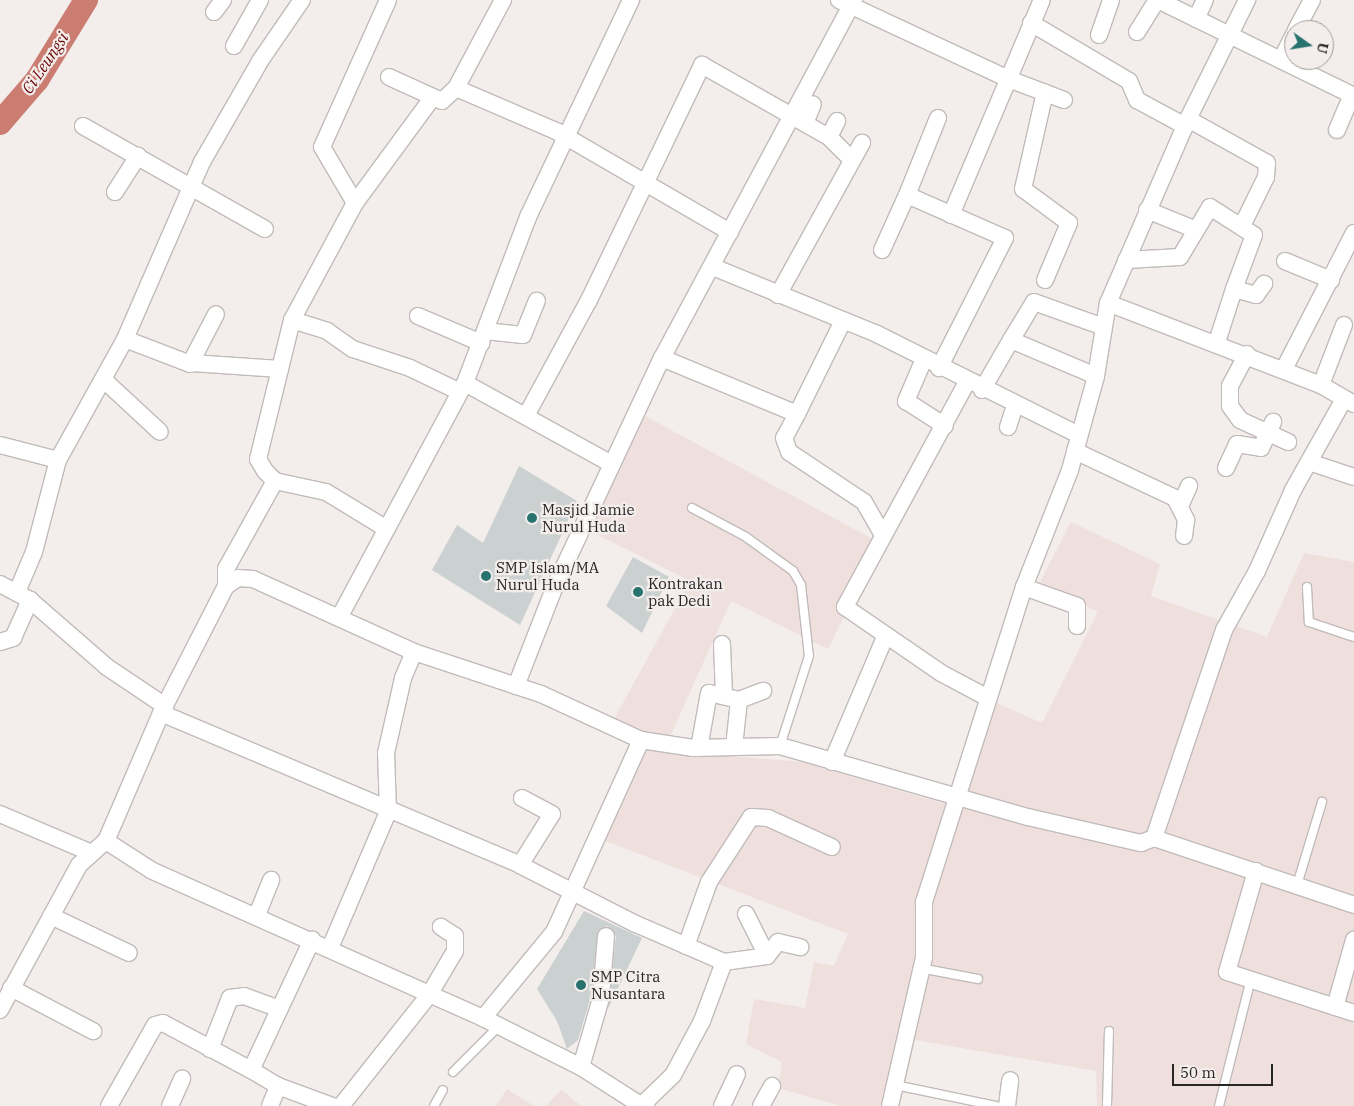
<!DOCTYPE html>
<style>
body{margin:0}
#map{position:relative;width:1354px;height:1106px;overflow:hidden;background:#f3edec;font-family:"IBM Plex Serif",serif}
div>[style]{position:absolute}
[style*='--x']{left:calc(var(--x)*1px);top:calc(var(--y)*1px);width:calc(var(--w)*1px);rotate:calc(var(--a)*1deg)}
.built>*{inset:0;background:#efe0de}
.river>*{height:24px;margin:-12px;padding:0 12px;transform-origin:12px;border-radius:12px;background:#cb7d72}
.building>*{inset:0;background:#cbd1d1}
.roads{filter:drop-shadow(1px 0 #c1bbba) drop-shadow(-1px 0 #c1bbba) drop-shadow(0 1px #c1bbba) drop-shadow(0 -1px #c1bbba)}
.lane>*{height:8px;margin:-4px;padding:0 4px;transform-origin:4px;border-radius:4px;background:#fff}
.street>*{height:16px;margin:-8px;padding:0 8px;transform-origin:8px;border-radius:8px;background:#fff}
.dots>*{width:14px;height:14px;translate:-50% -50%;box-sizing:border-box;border:2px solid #f3edec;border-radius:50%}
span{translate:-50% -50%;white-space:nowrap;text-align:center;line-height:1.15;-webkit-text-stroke:4.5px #f3edec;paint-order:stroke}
.poi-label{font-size:15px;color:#282525}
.left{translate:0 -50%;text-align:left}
.water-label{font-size:16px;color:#680606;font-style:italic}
.north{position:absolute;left:1284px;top:20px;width:50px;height:50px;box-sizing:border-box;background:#f3edec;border:1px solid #a29d9c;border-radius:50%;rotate:103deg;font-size:14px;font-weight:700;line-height:20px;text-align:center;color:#282525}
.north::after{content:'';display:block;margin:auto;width:18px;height:22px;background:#29736f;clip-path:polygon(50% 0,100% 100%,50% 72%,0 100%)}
.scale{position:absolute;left:1172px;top:1064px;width:101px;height:22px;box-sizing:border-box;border:2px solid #282525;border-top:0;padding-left:6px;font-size:15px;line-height:18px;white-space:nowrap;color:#282525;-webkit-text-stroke:4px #f3edec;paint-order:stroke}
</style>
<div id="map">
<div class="built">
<div style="clip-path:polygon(645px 416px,880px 543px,828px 649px,731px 601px,664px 750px,801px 762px,949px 805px,990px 700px,1042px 723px,1098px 612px,1040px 582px,1071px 522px,1160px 564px,1151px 596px,1267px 637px,1304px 553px,1354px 562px,1354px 1106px,1097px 1106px,1096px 1071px,915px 1040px,900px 1106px,841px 1106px,778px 1088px,782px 1062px,746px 1044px,754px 999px,805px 1008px,814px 962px,834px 966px,848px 934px,603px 840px,638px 748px,607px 732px,690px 581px,590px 531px)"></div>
<div style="clip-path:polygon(507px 1089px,534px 1106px,496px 1106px)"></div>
<div style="clip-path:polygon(561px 1090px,562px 1090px,581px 1106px,546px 1106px)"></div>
</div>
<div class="river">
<div style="--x:0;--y:123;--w:57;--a:-49.3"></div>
<div style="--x:37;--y:80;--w:94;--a:-58.5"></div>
</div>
<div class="building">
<div style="clip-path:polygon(519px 466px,577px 501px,520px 625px,432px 570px,457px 525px,483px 543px)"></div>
<div style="clip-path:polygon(633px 557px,669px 577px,642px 633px,606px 606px)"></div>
<div style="clip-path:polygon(584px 911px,642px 938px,608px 1009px,616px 936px,607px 926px,598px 931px,591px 996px,578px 1040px,567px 1049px,557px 1021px,537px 989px)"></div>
</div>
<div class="roads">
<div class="lane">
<div style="--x:692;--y:508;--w:61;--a:28.2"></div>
<div style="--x:746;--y:537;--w:58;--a:35.9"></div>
<div style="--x:793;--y:571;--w:16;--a:60"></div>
<div style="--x:801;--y:585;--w:71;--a:83.6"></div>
<div style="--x:809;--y:656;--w:95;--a:107.9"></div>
<div style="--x:1307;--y:587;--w:35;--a:87"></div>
<div style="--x:1309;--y:622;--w:47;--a:18.4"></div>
<div style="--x:1297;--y:885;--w:87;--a:-73.2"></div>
<div style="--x:920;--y:968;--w:59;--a:10.7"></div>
<div style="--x:453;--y:1072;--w:62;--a:-45"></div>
<div style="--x:895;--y:1085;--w:103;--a:11.7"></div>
<div style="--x:434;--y:1106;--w:18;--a:-61"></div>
<div style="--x:1107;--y:1106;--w:75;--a:-88.5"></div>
<div style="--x:1219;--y:1106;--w:131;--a:-75.9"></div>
</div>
<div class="street">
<div style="--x:839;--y:0;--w:184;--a:25"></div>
<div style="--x:1006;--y:78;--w:62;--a:20.8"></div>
<div style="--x:1158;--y:0;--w:218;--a:26.1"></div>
<div style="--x:214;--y:12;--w:15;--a:-53"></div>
<div style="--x:1196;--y:19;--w:21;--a:-65"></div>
<div style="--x:1031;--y:23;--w:114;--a:30.6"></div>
<div style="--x:1129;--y:81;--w:21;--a:67"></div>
<div style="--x:1137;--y:100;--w:55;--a:28.4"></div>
<div style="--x:1296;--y:30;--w:34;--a:-62"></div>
<div style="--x:1137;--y:32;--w:38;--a:-58"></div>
<div style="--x:1099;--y:35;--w:37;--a:-71"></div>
<div style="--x:234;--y:46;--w:53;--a:-60.5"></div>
<div style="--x:1281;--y:60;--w:29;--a:-63"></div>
<div style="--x:389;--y:77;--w:58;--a:24.4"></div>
<div style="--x:442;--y:101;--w:19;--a:-43"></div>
<div style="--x:456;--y:88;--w:111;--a:23.3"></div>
<div style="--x:558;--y:132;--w:199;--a:30.2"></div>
<div style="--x:456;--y:88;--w:100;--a:-61.9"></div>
<div style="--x:1188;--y:119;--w:90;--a:29.1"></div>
<div style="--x:1267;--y:163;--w:14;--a:94"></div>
<div style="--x:1266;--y:177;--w:55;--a:116.1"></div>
<div style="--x:806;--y:121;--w:18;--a:-68"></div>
<div style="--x:83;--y:126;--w:209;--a:29.5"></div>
<div style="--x:1337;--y:130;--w:38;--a:-67"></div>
<div style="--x:829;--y:137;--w:31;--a:45"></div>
<div style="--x:115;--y:192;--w:43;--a:-57.4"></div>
<div style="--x:907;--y:195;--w:83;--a:-68.1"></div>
<div style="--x:355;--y:203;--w:130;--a:-53.7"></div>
<div style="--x:1147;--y:210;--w:51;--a:22"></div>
<div style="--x:951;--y:215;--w:233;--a:-67.1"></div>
<div style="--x:882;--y:250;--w:60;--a:-65.6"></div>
<div style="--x:907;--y:195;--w:107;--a:23.7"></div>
<div style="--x:1005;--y:238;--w:146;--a:116.9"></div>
<div style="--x:1126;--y:260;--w:54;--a:-3.2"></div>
<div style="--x:1180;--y:257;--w:58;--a:-59"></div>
<div style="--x:1210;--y:207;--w:52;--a:32.5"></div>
<div style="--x:1254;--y:235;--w:58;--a:110.3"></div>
<div style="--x:1285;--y:261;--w:50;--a:22.4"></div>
<div style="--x:713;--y:267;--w:177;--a:22.2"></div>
<div style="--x:877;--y:334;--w:226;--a:26.6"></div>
<div style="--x:1045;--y:280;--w:62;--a:-67.2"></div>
<div style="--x:1069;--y:223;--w:57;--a:-143.5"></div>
<div style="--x:1023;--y:189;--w:99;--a:-77.2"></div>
<div style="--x:778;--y:295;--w:174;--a:-61.1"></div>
<div style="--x:1108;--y:303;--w:228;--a:21.1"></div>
<div style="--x:418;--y:316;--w:69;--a:23.2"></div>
<div style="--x:292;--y:320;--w:37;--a:17"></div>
<div style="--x:327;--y:331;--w:32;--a:35"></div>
<div style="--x:353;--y:349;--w:60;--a:18.4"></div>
<div style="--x:410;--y:368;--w:55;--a:25.6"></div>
<div style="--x:1344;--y:325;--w:64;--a:111"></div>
<div style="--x:1321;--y:385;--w:38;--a:30"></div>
<div style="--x:485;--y:331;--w:38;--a:6"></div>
<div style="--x:523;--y:335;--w:37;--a:-68"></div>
<div style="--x:125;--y:339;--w:70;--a:21"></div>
<div style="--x:190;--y:364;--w:56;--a:-62.5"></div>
<div style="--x:1217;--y:342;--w:56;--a:-72.2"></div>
<div style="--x:1234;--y:289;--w:23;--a:15"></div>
<div style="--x:1256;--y:295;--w:14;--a:-54"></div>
<div style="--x:1247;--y:354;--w:36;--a:118"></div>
<div style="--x:1230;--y:386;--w:20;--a:90"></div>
<div style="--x:1230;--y:406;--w:17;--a:54"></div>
<div style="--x:1240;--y:420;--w:53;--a:24.6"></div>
<div style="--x:662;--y:358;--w:146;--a:22.5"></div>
<div style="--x:797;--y:414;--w:27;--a:118"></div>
<div style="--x:784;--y:438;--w:15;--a:70"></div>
<div style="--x:789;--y:452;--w:90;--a:33.7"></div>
<div style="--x:864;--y:502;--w:38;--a:60"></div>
<div style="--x:924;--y:359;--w:46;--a:113.2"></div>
<div style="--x:906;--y:401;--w:46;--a:32.7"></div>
<div style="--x:192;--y:363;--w:88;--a:3.9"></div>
<div style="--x:280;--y:369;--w:50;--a:-76.2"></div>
<div style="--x:292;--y:320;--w:133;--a:-61.7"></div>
<div style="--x:355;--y:203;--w:65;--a:-120.5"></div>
<div style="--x:322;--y:147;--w:161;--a:-65.8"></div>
<div style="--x:280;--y:369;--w:93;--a:103.7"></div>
<div style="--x:258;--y:459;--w:14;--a:60"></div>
<div style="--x:265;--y:471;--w:14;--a:45"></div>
<div style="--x:275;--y:481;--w:52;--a:12.2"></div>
<div style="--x:326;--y:492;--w:69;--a:31.4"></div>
<div style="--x:1284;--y:369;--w:153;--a:-62.8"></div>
<div style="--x:1096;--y:376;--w:92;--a:-157"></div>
<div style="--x:1011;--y:340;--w:44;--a:-58.8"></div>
<div style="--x:1034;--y:302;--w:71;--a:19.7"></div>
<div style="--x:104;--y:380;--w:76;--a:42.9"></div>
<div style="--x:967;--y:382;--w:256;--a:118.5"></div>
<div style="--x:845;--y:607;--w:116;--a:34.5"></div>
<div style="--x:941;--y:673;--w:53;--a:28"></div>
<div style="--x:465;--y:383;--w:168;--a:28.9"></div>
<div style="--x:982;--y:390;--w:58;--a:-59.9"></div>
<div style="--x:527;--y:414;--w:130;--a:-61.5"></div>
<div style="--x:589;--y:300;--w:261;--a:-64.3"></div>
<div style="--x:702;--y:65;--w:146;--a:29.6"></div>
<div style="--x:829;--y:137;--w:18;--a:-63"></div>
<div style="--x:797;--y:414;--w:104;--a:-63.7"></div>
<div style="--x:1008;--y:427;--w:23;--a:-72"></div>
<div style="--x:0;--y:445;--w:60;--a:14.5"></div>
<div style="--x:1075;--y:451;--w:110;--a:25.2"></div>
<div style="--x:1175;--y:498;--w:25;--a:63"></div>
<div style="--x:1186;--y:520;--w:16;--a:97"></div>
<div style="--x:1309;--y:462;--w:47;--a:18.4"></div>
<div style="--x:1226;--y:468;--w:26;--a:-65"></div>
<div style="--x:1237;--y:444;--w:24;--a:9"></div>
<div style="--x:1261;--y:448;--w:29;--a:-65"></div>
<div style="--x:1181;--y:504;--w:20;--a:-66"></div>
<div style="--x:0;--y:584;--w:34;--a:28"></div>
<div style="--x:30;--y:600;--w:102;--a:41"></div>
<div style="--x:107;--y:667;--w:70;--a:33.9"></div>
<div style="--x:226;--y:586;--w:17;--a:-90"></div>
<div style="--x:226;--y:569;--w:101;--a:-60.9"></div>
<div style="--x:1024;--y:587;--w:56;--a:19.7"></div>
<div style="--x:1077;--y:606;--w:20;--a:90"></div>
<div style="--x:17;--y:592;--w:43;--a:-67"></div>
<div style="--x:34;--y:552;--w:95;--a:-75.4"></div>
<div style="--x:58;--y:460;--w:138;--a:-61"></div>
<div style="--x:125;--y:339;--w:193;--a:-66.5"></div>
<div style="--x:202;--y:162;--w:116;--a:-60.1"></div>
<div style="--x:260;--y:61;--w:74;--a:-55.5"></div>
<div style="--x:340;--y:616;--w:264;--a:-61.8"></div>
<div style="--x:465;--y:383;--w:178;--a:-69.2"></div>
<div style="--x:528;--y:217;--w:240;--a:-64.6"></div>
<div style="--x:0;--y:642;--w:14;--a:-17"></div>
<div style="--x:13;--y:638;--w:42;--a:-65.9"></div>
<div style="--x:722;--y:644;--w:52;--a:87.8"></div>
<div style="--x:516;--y:686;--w:107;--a:-68.7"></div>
<div style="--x:555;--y:586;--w:252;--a:-64.9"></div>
<div style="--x:662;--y:358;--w:406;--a:-61.8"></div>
<div style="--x:161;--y:713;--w:390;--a:22.9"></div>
<div style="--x:520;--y:865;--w:130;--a:27"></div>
<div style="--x:636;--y:924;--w:96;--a:23.4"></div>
<div style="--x:724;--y:962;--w:63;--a:110.4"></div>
<div style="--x:702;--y:1021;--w:61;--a:118.2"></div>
<div style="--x:673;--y:1075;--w:42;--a:136"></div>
<div style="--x:643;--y:1104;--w:4;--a:27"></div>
<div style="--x:734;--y:747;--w:47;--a:-83.9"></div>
<div style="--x:739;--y:700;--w:26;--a:-21"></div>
<div style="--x:699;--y:748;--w:56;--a:-79.7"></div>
<div style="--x:709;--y:693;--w:31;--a:13"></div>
<div style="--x:832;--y:762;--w:136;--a:-67"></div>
<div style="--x:0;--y:814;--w:97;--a:23.1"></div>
<div style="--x:1154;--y:838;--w:211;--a:18.5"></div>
<div style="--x:520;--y:865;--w:60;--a:-57.9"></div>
<div style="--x:552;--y:814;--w:34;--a:-152"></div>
<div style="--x:1256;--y:871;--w:105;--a:106"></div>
<div style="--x:1227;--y:972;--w:133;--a:17.9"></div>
<div style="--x:746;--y:914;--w:47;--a:63.4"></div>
<div style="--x:257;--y:915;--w:38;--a:-68"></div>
<div style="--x:51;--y:916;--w:86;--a:25.4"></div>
<div style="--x:686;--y:946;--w:68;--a:-70.2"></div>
<div style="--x:709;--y:882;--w:77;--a:-57.1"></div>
<div style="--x:751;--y:817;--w:17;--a:3"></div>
<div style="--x:768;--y:818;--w:70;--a:24.4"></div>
<div style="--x:330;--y:948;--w:148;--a:-66.9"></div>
<div style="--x:388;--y:812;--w:59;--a:-91.9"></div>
<div style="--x:386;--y:753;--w:77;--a:-77.2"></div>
<div style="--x:403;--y:678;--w:28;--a:-67"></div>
<div style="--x:724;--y:962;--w:43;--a:-7.9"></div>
<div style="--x:767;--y:956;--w:18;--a:-52"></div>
<div style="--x:778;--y:942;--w:23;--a:13"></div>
<div style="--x:11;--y:988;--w:93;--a:27.7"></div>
<div style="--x:1335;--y:1007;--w:70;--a:-74.2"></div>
<div style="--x:0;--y:1010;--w:165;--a:-61.4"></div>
<div style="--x:79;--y:865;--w:36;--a:-42"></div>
<div style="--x:483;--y:1018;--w:112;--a:-50.5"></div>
<div style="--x:554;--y:932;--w:211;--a:-65.6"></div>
<div style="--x:210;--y:1049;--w:55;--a:-68.6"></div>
<div style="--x:230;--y:998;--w:14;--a:-8"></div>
<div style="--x:244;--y:996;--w:35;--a:20"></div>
<div style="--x:581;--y:1067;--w:72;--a:-73.8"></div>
<div style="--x:601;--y:998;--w:62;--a:-85.4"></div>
<div style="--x:278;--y:1086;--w:58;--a:20.3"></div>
<div style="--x:109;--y:1106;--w:93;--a:-60.4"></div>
<div style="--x:155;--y:1025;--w:8;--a:-14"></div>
<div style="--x:163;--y:1023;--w:100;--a:28.1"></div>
<div style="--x:170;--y:1106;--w:30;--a:-66"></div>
<div style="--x:270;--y:1106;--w:22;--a:-68"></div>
<div style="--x:278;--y:1086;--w:31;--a:-149"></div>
<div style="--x:251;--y:1070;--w:144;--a:-64.9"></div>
<div style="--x:341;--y:1106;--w:142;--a:-51.6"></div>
<div style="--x:429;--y:995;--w:51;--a:-59.4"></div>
<div style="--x:455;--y:951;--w:15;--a:-90"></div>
<div style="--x:455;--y:936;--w:17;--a:-147"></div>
<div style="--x:642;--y:1106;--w:72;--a:-147.4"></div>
<div style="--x:581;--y:1067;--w:110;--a:-153.4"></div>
<div style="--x:483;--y:1018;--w:363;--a:-156"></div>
<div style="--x:151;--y:870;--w:54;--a:-147.2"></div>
<div style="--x:106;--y:841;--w:139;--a:-66.7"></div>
<div style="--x:161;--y:713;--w:143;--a:-62.9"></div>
<div style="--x:226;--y:586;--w:14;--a:-34"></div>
<div style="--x:238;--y:578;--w:15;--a:4"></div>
<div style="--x:253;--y:579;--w:177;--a:24.4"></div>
<div style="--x:414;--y:652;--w:134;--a:18.3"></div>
<div style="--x:541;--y:694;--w:110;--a:24.7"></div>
<div style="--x:641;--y:740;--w:53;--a:8.7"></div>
<div style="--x:693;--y:748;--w:87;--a:-1.3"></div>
<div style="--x:780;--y:746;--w:258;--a:16"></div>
<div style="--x:1028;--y:817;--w:116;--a:13"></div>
<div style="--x:1141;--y:843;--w:14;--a:-21"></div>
<div style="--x:1154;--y:838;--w:219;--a:-71.4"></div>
<div style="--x:1224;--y:630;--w:68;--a:-60.8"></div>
<div style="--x:1257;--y:571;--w:89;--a:-66"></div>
<div style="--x:1293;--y:490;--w:104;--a:-60.7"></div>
<div style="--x:722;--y:1106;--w:35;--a:-65"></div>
<div style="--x:761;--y:1106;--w:23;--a:-61"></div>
<div style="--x:890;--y:1106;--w:153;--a:-77.1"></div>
<div style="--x:924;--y:957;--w:55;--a:-90"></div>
<div style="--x:924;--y:902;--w:330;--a:-72.4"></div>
<div style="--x:1024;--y:587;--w:126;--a:-68.5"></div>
<div style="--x:1070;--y:470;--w:98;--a:-74.5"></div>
<div style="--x:1096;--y:376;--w:74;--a:-80.7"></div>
<div style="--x:1108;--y:303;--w:201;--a:-66.5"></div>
<div style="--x:1188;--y:119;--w:133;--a:-63.6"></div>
<div style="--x:1007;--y:1106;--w:26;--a:-83"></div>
</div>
</div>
<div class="dots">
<div style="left:532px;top:518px;background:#29736f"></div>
<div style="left:486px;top:576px;background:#29736f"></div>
<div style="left:638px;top:592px;background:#29736f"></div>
<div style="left:581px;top:985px;background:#29736f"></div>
</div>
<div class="poi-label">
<span class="left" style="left:542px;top:518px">Masjid Jamie<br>Nurul Huda</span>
<span class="left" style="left:496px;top:576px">SMP Islam/MA<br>Nurul Huda</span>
<span class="left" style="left:648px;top:592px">Kontrakan<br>pak Dedi</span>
<span class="left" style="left:591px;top:985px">SMP Citra<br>Nusantara</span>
</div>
<div class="water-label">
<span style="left:45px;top:63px;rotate:-56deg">Ci Leungsi</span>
</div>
<div class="north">U</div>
<div class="scale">50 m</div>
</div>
